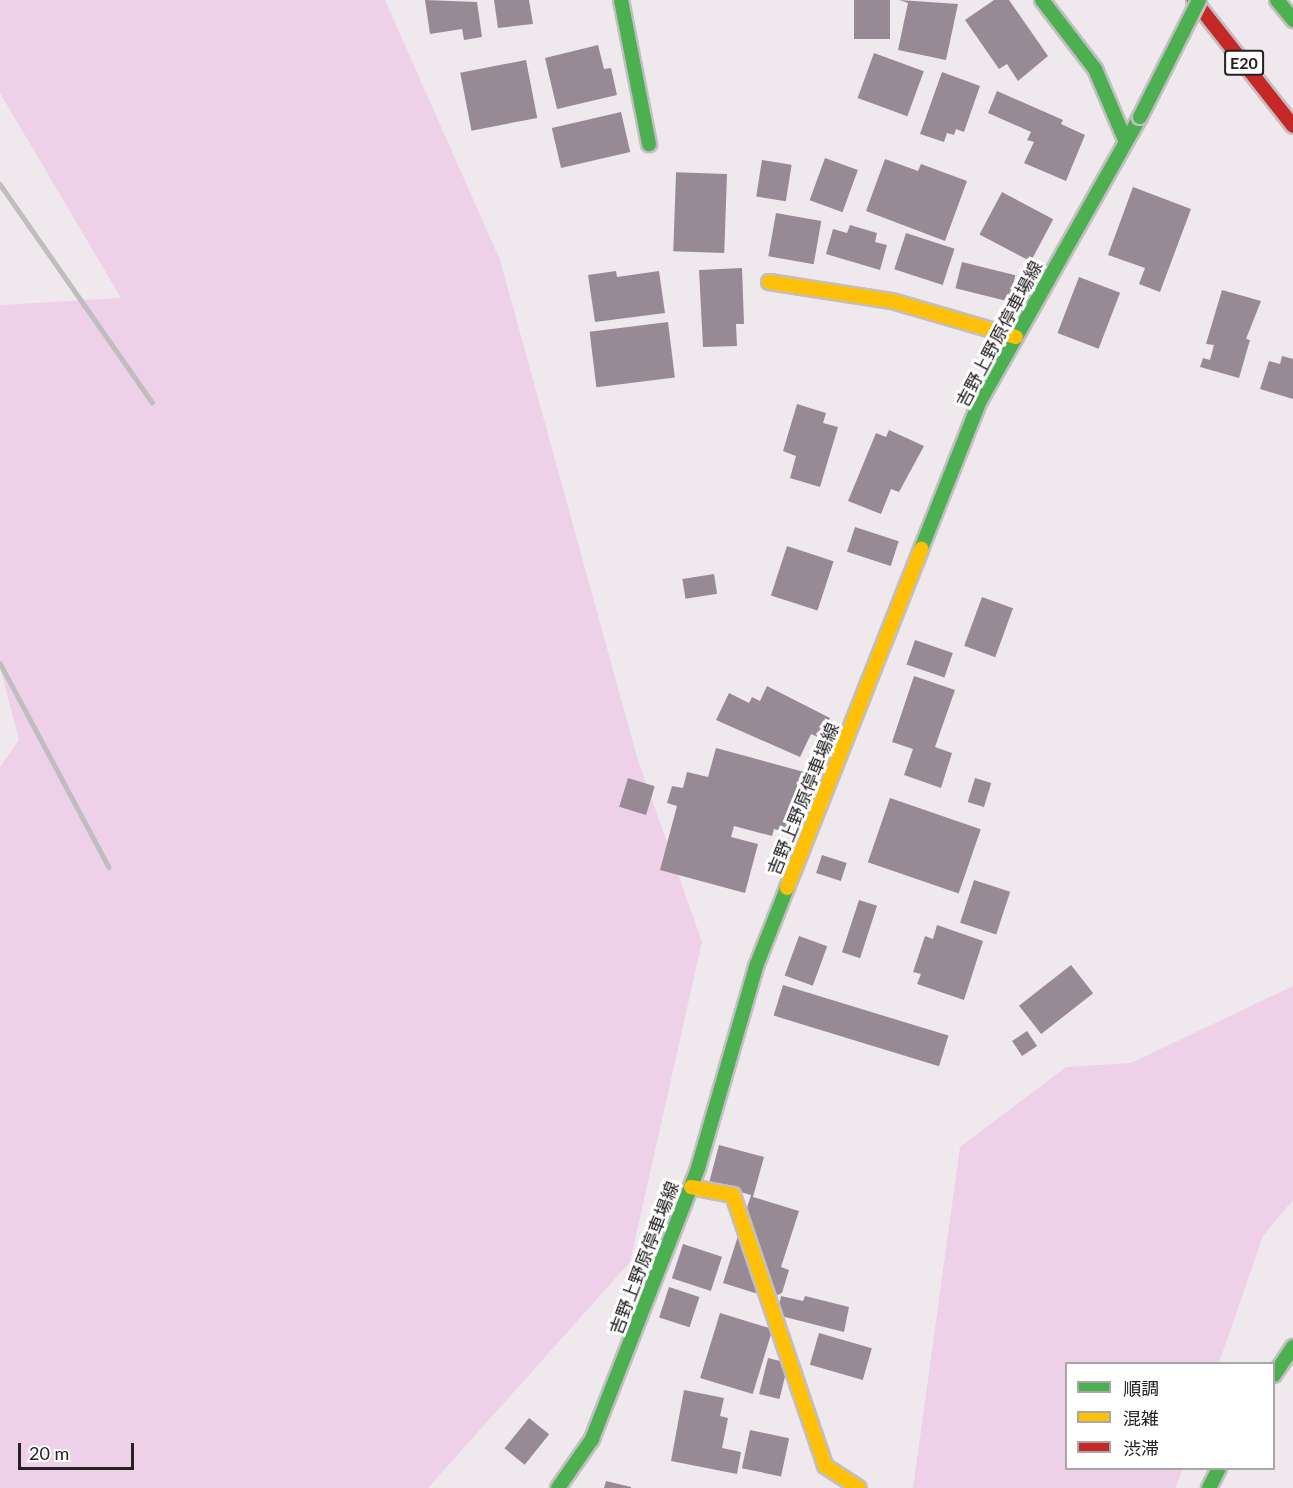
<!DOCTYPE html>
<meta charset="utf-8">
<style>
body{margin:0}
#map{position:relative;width:1293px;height:1488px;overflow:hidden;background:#efe9ee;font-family:Lato,"Noto Sans JP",sans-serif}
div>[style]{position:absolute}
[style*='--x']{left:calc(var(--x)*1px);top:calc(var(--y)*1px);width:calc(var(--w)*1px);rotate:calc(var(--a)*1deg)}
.green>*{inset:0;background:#eed1e9}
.building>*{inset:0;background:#988a95;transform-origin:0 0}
.roads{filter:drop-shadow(2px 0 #c2bec1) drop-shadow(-2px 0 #c2bec1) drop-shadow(0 2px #c2bec1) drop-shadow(0 -2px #c2bec1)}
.fast>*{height:14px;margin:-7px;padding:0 7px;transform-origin:7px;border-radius:7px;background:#4caf50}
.slow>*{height:14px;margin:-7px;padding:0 7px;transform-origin:7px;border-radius:7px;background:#ffc107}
.jam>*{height:14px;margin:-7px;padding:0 7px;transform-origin:7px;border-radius:7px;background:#c62828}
.rail>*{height:4.5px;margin:-2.25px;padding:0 2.25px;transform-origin:2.25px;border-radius:2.25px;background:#bfbdbe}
.bridges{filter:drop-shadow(2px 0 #c2bec1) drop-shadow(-2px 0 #c2bec1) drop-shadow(0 2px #c2bec1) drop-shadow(0 -2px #c2bec1)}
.fast-bridge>*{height:14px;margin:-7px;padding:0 7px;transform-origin:7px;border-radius:7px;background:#4caf50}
span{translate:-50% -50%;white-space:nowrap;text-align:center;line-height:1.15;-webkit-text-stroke:6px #fff;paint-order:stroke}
.shield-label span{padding:2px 4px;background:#fff;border:2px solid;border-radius:4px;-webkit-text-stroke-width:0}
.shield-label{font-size:16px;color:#252024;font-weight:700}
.street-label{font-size:18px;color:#252024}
.legend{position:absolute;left:1065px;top:1362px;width:210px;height:108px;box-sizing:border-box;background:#fff;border:2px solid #a8a6a7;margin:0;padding:8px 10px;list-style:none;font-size:18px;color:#252024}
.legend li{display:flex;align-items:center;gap:12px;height:30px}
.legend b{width:30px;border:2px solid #a8a6a7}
.scale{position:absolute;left:18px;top:1443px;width:116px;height:27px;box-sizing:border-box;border:3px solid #252024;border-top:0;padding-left:8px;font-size:18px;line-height:21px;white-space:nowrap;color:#252024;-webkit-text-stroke:4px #fff;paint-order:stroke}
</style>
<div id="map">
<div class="green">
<div style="clip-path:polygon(0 0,385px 0,500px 260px,637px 757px,702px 942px,630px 1262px,428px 1488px,0 1488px,0 767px,19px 740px,0 667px,0 305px,121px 298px,0 93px)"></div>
<div style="clip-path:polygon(1293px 986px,1293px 1200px,1263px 1236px,1219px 1363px,1066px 1364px,1066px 1468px,1183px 1469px,1175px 1488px,913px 1488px,960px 1147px,1066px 1067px,1131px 1063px)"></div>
</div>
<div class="building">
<div style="clip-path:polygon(425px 0,477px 2px,482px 37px,464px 40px,462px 29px,430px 34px)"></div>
<div style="clip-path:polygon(494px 0,529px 0,533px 24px,498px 28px)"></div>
<div style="left:854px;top:0;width:36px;height:39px"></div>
<div style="clip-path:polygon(899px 0,958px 4px,946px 60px,898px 50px,908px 3px)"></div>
<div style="clip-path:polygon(994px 0,1009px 0,1048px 56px,1018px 81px,1007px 64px,999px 69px,965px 20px)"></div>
<div style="clip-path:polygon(598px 45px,604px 69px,611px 68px,617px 95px,557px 109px,545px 58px)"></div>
<div style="left:874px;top:53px;width:53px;height:48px;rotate:20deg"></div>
<div style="left:526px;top:60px;width:59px;height:67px;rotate:79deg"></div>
<div style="clip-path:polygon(942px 72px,980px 86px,964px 132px,956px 129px,954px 135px,947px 133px,944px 142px,920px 134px)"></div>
<div style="clip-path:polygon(997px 91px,1063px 120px,1061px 124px,1085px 135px,1066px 181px,1024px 163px,1034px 142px,1027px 140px,1031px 132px,988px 113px)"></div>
<div style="left:621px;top:112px;width:41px;height:71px;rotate:77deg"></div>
<div style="left:825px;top:158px;width:35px;height:45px;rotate:20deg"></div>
<div style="clip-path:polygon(885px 159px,918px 171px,921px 164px,967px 181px,945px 241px,866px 211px)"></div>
<div style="left:762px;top:160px;width:30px;height:37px;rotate:9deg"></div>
<div style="left:727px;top:174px;width:79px;height:51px;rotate:92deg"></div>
<div style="clip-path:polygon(1133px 187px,1191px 209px,1160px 292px,1139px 284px,1145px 268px,1108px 255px)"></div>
<div style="left:1002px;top:192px;width:58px;height:48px;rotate:28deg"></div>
<div style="left:776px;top:213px;width:46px;height:44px;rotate:10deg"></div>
<div style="clip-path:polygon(850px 225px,877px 233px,875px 242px,887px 245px,880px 270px,826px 254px,833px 229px,847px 233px)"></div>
<div style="left:906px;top:233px;width:51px;height:38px;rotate:18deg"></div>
<div style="left:962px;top:262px;width:55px;height:27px;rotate:14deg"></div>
<div style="clip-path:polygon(742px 268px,744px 324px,736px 324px,737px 346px,703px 347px,699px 270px)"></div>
<div style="clip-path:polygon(616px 271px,617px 277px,659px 271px,665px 313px,595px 322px,588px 275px)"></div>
<div style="left:1079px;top:277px;width:44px;height:60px;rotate:21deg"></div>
<div style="clip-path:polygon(1222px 290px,1261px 301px,1246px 339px,1250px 340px,1239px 378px,1200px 367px,1203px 358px,1210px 360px,1214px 345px,1206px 344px)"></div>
<div style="left:668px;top:322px;width:56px;height:79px;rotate:83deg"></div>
<div style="clip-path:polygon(1282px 356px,1293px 359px,1293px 399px,1260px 389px,1269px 361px,1280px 364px)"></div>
<div style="clip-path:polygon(797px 404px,826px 413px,823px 423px,838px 427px,820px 487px,790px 478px,796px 456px,783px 451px)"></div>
<div style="clip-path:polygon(889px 430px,924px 446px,899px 492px,891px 489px,881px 514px,848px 501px,876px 433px,886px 437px)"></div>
<div style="left:855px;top:527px;width:46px;height:26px;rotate:18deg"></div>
<div style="left:787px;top:546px;width:49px;height:52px;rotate:18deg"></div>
<div style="left:714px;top:574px;width:20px;height:32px;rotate:81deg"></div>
<div style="left:982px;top:597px;width:33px;height:52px;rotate:20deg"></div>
<div style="left:915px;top:640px;width:40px;height:26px;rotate:19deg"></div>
<div style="clip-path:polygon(914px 676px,955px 690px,935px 747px,952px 753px,941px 788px,904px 775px,913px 749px,892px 742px)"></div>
<div style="clip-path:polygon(767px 686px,830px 718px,820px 738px,811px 734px,800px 757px,716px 720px,729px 693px,749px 703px,752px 697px,760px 701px)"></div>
<div style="clip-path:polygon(716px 748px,804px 772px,788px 833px,774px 829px,772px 836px,734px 826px,731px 837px,758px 844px,745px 893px,660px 870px,677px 806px,667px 803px,672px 786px,683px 788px,687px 772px,708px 777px)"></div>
<div style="left:628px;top:778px;width:28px;height:30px;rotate:17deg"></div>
<div style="left:975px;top:778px;width:17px;height:25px;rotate:17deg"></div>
<div style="left:890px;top:798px;width:96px;height:68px;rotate:19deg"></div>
<div style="left:822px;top:855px;width:26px;height:19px;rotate:18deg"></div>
<div style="left:974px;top:880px;width:38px;height:45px;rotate:18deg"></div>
<div style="left:859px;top:900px;width:19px;height:55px;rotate:18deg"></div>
<div style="clip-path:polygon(937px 925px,983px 941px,964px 1000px,917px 984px,921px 974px,913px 972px,925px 936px,933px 939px)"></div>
<div style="left:799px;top:936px;width:30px;height:42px;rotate:20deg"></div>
<div style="left:1071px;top:965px;width:36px;height:66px;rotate:52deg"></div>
<div style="left:783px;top:985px;width:173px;height:32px;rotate:17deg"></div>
<div style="left:1027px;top:1031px;width:18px;height:18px;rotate:56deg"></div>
<div style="clip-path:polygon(719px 1145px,764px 1157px,753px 1197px,799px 1211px,781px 1267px,789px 1270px,782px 1293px,771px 1298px,723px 1283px,751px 1195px,709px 1183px)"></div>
<div style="left:683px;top:1244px;width:41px;height:36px;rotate:18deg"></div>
<div style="left:669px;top:1287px;width:32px;height:32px;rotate:18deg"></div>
<div style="clip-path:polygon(781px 1296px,803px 1301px,805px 1296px,849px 1307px,844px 1332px,777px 1315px)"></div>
<div style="left:720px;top:1313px;width:55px;height:68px;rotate:17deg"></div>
<div style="left:819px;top:1333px;width:55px;height:33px;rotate:16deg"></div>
<div style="left:768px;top:1358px;width:21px;height:37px;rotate:14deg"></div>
<div style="clip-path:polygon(684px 1390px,724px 1398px,720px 1416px,728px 1418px,722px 1448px,741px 1452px,737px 1474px,671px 1461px)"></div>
<div style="left:529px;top:1418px;width:26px;height:39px;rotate:39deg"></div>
<div style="left:750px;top:1430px;width:40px;height:39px;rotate:12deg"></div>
<div style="clip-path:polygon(606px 1481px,631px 1487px,631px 1488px,604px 1488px)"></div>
</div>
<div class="roads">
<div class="fast">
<div style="--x:621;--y:0;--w:147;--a:79"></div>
<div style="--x:1042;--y:0;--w:87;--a:52.5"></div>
<div style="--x:1095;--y:69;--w:79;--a:67"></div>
<div style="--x:1277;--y:0;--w:26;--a:51"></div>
<div style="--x:921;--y:549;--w:159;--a:-68.3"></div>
<div style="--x:980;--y:401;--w:326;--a:-60.6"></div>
<div style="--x:1274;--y:1375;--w:34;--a:-56"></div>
<div style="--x:558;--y:1488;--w:60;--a:-55.2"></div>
<div style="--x:592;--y:1439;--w:291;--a:-68.6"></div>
<div style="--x:698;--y:1168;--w:212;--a:-73.9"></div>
<div style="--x:757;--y:964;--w:82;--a:-68.5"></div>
<div style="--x:1209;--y:1488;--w:22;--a:-63"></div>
</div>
<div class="slow">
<div style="--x:769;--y:282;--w:124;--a:8.8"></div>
<div style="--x:892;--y:301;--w:129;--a:16.2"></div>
<div style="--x:787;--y:888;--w:365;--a:-68.4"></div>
<div style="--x:691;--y:1187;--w:43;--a:10.8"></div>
<div style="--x:733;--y:1195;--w:286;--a:71.2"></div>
<div style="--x:825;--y:1466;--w:40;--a:32.9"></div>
</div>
<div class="jam">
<div style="--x:1194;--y:0;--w:160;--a:51.8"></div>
</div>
</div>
<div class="rail">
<div style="--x:0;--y:184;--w:266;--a:55.1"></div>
<div style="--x:0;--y:663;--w:231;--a:61.9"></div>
</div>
<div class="bridges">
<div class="fast-bridge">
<div style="--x:1140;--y:117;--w:131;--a:-63.2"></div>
</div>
</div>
<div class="shield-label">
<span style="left:1244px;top:63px">E20</span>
</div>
<div class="street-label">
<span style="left:999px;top:334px;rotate:-62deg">吉野上野原停車場線</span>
<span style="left:803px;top:799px;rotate:-68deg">吉野上野原停車場線</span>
<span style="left:644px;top:1258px;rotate:-69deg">吉野上野原停車場線</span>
</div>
<ul class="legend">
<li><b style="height:8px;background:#4caf50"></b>順調</li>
<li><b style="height:8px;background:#ffc107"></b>混雑</li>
<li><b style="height:8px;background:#c62828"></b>渋滞</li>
</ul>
<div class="scale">20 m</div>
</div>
